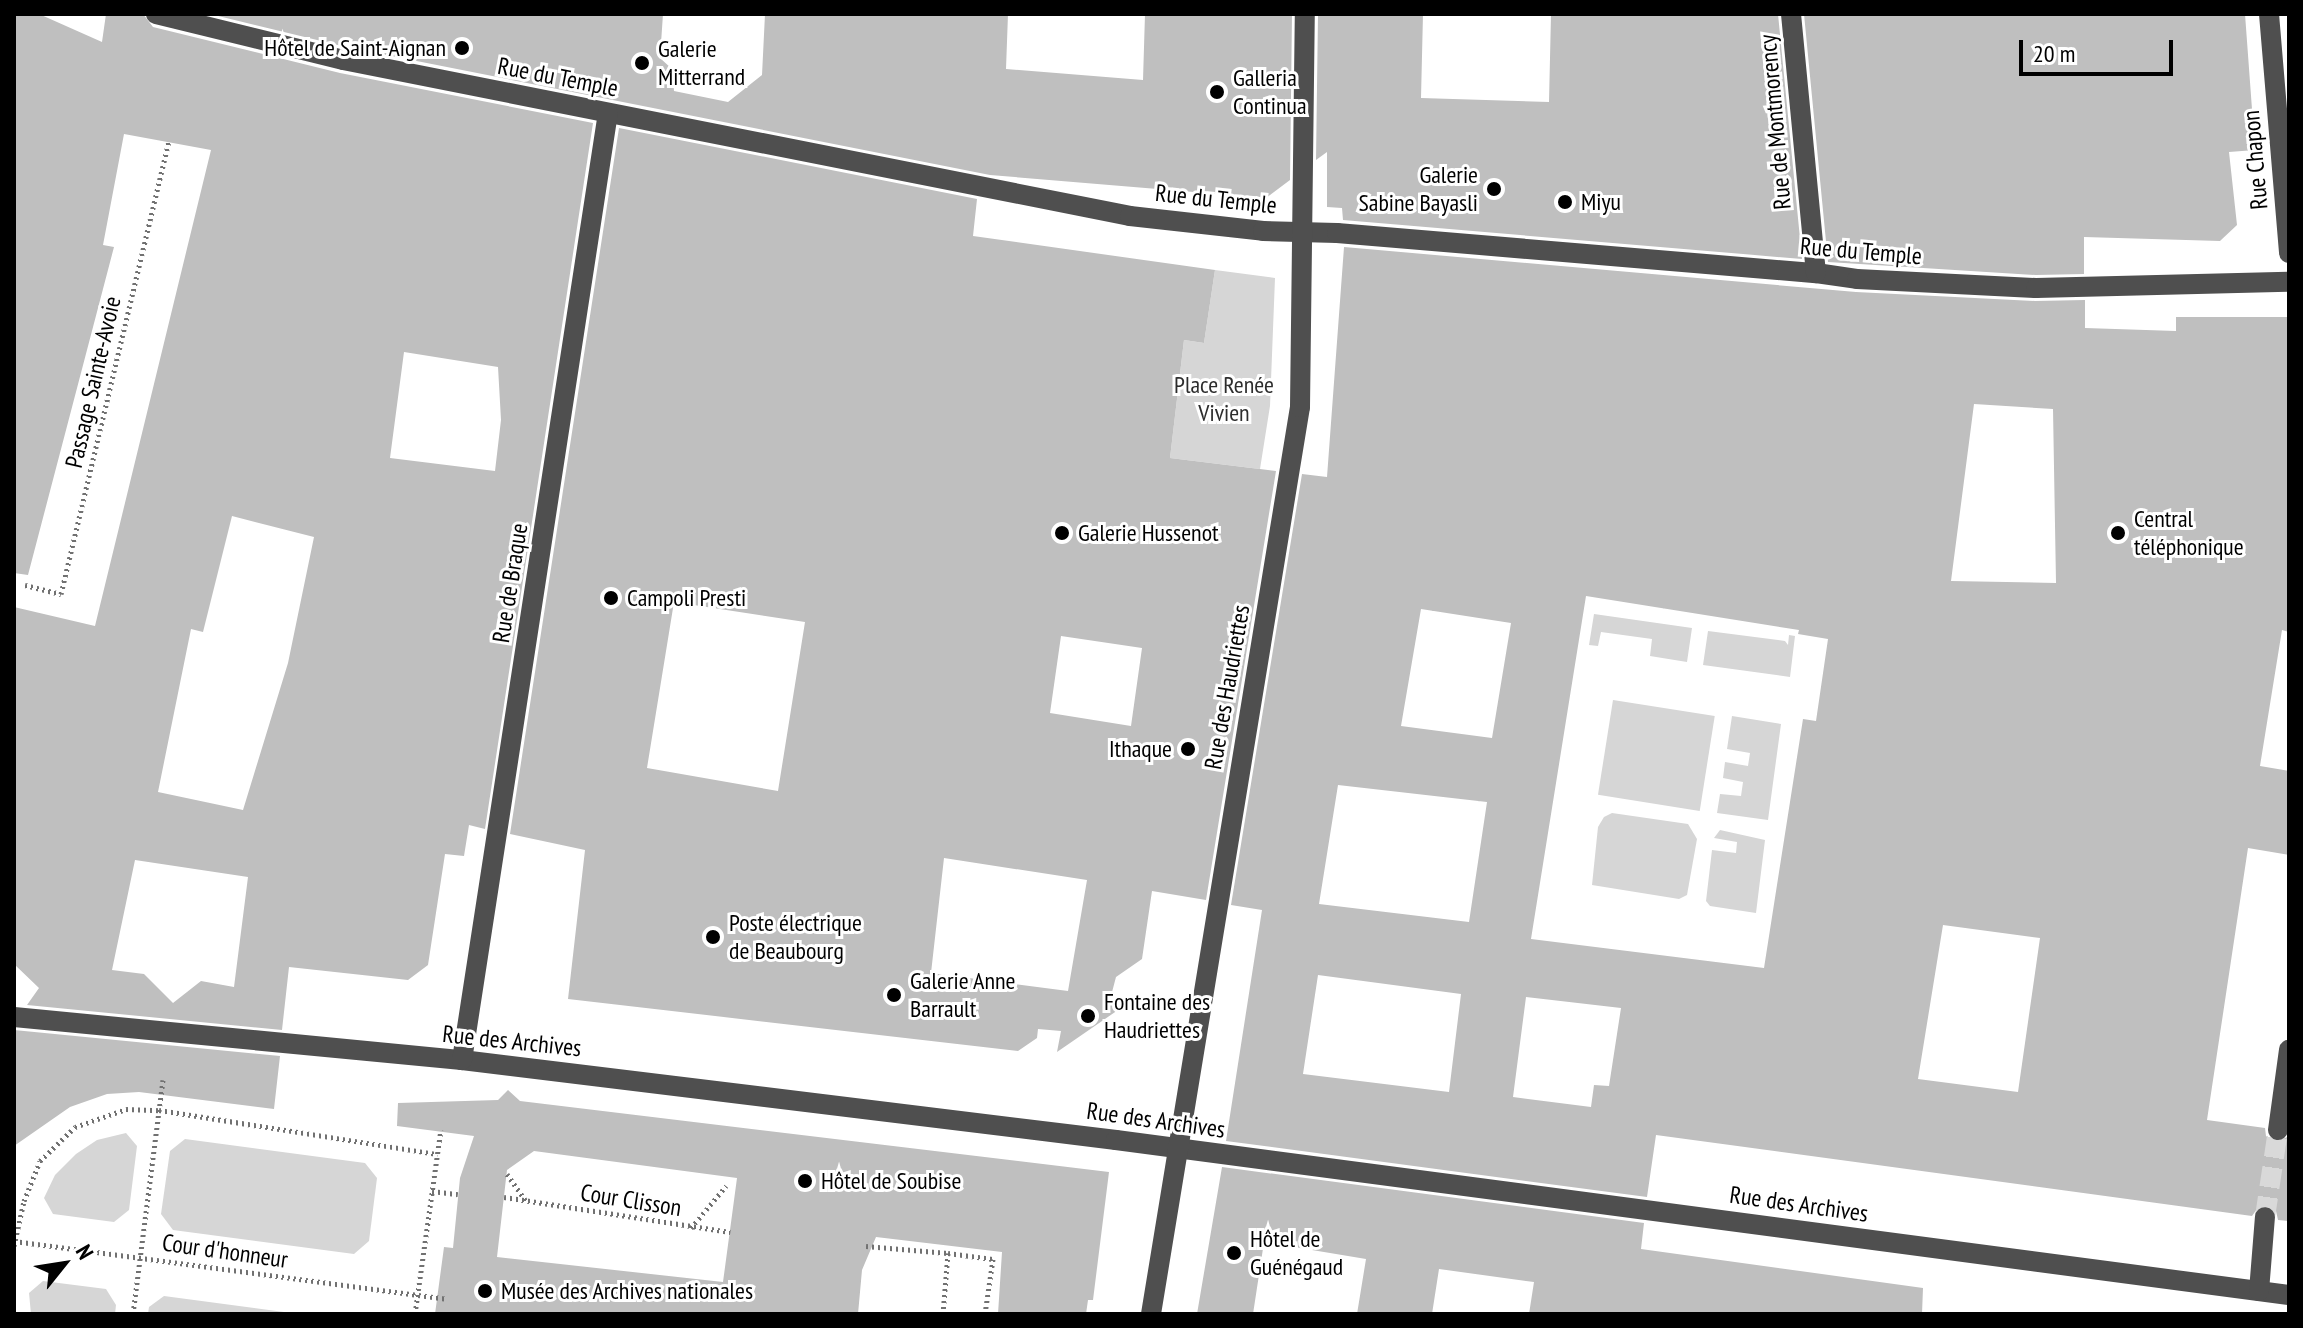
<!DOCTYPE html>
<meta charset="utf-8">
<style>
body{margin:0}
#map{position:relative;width:2303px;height:1328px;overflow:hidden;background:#fff;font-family:"PT Sans Narrow",sans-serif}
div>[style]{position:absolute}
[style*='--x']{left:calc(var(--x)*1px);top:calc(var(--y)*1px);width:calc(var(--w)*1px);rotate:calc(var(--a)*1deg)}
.green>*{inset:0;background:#d6d6d6;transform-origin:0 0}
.building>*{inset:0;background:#bfbfbf}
.minor-tunnel>*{height:20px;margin-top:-10px;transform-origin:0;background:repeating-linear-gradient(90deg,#d9d9d9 0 20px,transparent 0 30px)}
.path>*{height:5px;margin-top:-2.5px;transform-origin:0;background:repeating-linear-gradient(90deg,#717171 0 2px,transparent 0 6px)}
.minor>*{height:20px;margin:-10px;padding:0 10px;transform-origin:10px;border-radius:10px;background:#4f4f4f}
.dots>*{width:22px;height:22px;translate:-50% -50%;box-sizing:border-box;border:4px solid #fff;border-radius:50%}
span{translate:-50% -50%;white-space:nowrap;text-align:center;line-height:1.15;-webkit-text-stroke:6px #fff;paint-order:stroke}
.poi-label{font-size:24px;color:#000}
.right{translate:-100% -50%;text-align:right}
.left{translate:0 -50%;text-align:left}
.street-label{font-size:24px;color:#000}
.park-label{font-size:24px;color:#2d2d2d}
.frame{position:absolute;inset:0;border:16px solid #000;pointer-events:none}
.north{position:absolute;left:24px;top:1224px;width:80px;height:80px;-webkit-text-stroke:6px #fff;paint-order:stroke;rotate:60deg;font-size:22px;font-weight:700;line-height:32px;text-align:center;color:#000}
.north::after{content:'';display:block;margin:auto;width:28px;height:36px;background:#000;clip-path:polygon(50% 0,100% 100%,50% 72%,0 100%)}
.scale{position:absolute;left:2019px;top:40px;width:154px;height:36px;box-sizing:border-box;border:4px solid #000;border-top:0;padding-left:10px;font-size:24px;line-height:28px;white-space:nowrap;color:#000;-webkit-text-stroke:6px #fff;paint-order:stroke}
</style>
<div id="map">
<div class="green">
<div style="clip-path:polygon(1215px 270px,1275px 278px,1270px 406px,1260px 469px,1170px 458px,1184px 340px,1204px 343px)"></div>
<div style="clip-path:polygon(1594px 614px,1692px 628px,1687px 662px,1650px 656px,1652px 639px,1601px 632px,1598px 646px,1589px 645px)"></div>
<div style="clip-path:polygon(1708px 631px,1785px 641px,1788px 645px,1789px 635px,1795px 636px,1790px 677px,1703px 665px)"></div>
<div style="left:1613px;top:700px;width:103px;height:96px;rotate:9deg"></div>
<div style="clip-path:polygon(1732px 716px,1781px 724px,1768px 820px,1717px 813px,1720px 794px,1741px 796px,1743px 782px,1723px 778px,1725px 762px,1748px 766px,1750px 753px,1727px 749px)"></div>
<div style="clip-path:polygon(1612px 813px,1688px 824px,1697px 839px,1687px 895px,1679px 899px,1592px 885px,1598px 827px,1604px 817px)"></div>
<div style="clip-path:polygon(1720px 830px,1765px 840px,1756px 913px,1710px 906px,1706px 901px,1712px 850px,1736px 853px,1737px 842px,1714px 838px)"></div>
<div style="clip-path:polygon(126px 1133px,137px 1146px,129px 1210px,114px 1222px,53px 1214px,44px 1198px,55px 1175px,76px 1154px,97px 1140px)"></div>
<div style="clip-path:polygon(185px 1139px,365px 1163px,377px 1178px,369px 1241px,354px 1254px,173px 1230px,161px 1214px,170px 1151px)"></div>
<div style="clip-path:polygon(43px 1281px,106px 1289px,116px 1305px,115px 1314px,31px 1314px,29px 1293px)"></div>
<div style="clip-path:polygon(164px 1296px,299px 1314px,148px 1314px,149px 1307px)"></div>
</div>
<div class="building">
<div style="clip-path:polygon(evenodd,14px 14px,39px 14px,102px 42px,106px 14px,143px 14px,153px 27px,340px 73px,593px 123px,485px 829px,469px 825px,464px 856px,445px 854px,428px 965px,408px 980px,289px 967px,282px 1030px,27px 1005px,39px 988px,14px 964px,14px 607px,95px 626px,211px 150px,124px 134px,103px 245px,114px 247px,28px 575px,14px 573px,14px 14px,404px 352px,498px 367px,501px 420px,495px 471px,390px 458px,404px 352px,14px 14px,232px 516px,314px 537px,288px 663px,243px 810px,158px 792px,191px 629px,203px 632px,232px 516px,14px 14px,135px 860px,248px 877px,234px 987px,201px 981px,173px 1003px,144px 974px,112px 970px,135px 860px)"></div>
<div style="clip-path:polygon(210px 14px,663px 14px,660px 58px,672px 69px,674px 91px,728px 102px,762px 75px,765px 14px,1008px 14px,1006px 69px,1143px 80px,1145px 14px,1292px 14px,1290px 180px,1266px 198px,990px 175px,346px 47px)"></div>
<div style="clip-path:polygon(1318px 14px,1423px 14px,1421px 98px,1549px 102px,1551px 14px,1778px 14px,1802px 259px,1343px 220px,1342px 208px,1327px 207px,1327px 152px,1316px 160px)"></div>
<div style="clip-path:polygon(1804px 14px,2245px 14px,2255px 150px,2229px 152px,2237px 225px,2220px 241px,2084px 237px,2084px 274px,2036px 275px,1828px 262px)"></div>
<div style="clip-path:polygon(evenodd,619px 128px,977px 199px,973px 236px,1215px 270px,1204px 343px,1184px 340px,1170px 458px,1276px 471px,1206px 900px,1152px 891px,1142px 959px,1116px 977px,1111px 996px,1134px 999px,1057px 1052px,1061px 1031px,1038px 1029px,1037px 1038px,1018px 1051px,568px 999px,585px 850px,510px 834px,619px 128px,674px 602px,805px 622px,778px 791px,647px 768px,674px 602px,619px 128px,1061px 636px,1142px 648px,1131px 726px,1050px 713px,1061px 636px,619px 128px,944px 858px,1087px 880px,1068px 991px,931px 973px,944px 858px)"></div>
<div style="clip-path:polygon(evenodd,1344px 247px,1856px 292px,2035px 301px,2085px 300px,2085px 328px,2176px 331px,2176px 317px,2289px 317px,2289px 632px,2282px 630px,2260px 766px,2289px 771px,2289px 855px,2248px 848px,2207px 1120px,2265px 1128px,2266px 1136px,2275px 1143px,2289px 1136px,2289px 1221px,2278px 1220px,2276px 1211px,2267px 1204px,2259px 1206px,2252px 1216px,1656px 1135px,1647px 1197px,1226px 1141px,1262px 910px,1231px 905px,1302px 474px,1327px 477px,1344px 247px,1974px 404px,2053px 409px,2056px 583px,1951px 581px,1974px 404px,1344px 247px,1586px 596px,1799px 630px,1798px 634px,1828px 639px,1816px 721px,1803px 719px,1764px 968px,1531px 939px,1586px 596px,1344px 247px,1421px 609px,1511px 623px,1492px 738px,1401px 726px,1421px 609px,1344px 247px,1338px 785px,1487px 802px,1469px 922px,1319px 904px,1338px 785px,1344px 247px,1943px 925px,2040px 938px,2018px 1092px,1918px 1079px,1943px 925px,1344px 247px,1318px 975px,1461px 994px,1449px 1092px,1303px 1074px,1318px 975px,1344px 247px,1526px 997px,1621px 1008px,1609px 1086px,1594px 1085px,1591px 1107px,1513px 1097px,1526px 997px)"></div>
<div style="clip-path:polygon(14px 1030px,280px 1056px,274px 1109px,139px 1092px,107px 1094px,70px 1107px,14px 1146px)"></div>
<div style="clip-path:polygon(evenodd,508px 1090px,520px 1101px,1109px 1172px,1093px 1300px,1088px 1300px,1086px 1314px,998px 1314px,1002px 1252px,876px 1237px,862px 1270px,858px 1314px,435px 1314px,444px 1247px,453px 1248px,460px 1178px,474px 1136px,397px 1126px,398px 1103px,498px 1100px,508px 1090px,534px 1151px,737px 1178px,723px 1282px,497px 1257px,507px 1170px,534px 1151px)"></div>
<div style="clip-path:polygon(1222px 1167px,1644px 1223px,1641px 1249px,1923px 1288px,1922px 1314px,1529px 1314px,1534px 1282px,1439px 1269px,1432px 1314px,1357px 1314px,1366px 1259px,1264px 1242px,1253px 1314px,1197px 1314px)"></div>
</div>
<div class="minor-tunnel">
<div style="--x:2265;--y:1217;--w:88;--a:-81.5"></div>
</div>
<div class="path">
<div style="--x:25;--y:585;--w:37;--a:14"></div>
<div style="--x:61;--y:594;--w:465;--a:-76.6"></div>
<div style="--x:507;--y:1174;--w:33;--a:55"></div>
<div style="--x:432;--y:1191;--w:26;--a:7"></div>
<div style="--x:504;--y:1197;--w:229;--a:8.8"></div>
<div style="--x:691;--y:1228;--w:55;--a:-50.2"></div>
<div style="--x:14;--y:1241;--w:436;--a:7.6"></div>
<div style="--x:14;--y:1246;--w:46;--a:-77.5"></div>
<div style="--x:24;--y:1201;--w:43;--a:-68.2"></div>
<div style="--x:40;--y:1161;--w:49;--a:-44.2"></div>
<div style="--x:75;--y:1127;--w:54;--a:-19.4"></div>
<div style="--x:126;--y:1109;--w:33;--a:2"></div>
<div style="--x:159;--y:1110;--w:282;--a:9"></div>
<div style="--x:866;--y:1246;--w:82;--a:4.9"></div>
<div style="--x:948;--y:1253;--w:61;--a:94.7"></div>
<div style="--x:948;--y:1253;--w:45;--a:7.6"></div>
<div style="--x:993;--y:1259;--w:56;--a:98.3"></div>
<div style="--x:133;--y:1314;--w:236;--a:-82.7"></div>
<div style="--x:415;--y:1314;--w:186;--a:-82"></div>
</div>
<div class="minor">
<div style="--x:156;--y:14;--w:193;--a:13.8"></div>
<div style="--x:343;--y:60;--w:802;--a:11.21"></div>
<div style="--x:1130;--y:216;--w:134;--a:6.4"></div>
<div style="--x:1263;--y:231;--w:74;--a:1.5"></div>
<div style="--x:1337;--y:233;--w:481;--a:4.8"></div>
<div style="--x:1816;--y:273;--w:41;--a:8.3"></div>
<div style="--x:1857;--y:279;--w:179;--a:2.9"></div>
<div style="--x:2036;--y:288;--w:253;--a:-1.4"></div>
<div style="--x:1791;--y:14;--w:260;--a:84.5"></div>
<div style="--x:2269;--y:14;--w:240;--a:85.2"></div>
<div style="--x:14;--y:1017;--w:450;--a:5.5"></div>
<div style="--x:462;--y:1060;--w:659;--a:6.97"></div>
<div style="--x:1116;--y:1140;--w:1183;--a:7.53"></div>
<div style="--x:462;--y:1060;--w:958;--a:-81.24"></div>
<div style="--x:2278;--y:1130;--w:81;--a:-82.2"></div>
<div style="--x:2259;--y:1291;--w:74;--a:-85.4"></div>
<div style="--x:1151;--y:1314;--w:919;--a:-80.67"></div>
<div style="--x:1300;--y:407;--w:393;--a:-89.3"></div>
</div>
<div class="dots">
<div style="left:462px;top:48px;background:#000"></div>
<div style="left:642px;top:63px;background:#000"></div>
<div style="left:1217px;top:92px;background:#000"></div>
<div style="left:1494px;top:189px;background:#000"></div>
<div style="left:1565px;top:202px;background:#000"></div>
<div style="left:1062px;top:533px;background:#000"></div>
<div style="left:2118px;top:533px;background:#000"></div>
<div style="left:611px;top:598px;background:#000"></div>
<div style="left:1188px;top:749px;background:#000"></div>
<div style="left:713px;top:937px;background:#000"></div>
<div style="left:894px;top:995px;background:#000"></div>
<div style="left:1088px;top:1016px;background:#000"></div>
<div style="left:805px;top:1181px;background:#000"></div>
<div style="left:1234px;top:1253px;background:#000"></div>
<div style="left:485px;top:1291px;background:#000"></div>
</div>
<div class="poi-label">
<span class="right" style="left:446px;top:48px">Hôtel de Saint-Aignan</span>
<span class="left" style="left:658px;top:63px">Galerie<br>Mitterrand</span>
<span class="left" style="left:1233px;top:92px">Galleria<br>Continua</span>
<span class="right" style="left:1478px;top:189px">Galerie<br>Sabine Bayasli</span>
<span class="left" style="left:1581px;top:202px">Miyu</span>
<span class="left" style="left:2134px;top:533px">Central<br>téléphonique</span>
<span class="left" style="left:1078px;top:533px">Galerie Hussenot</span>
<span class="left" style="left:627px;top:598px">Campoli Presti</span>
<span class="right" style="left:1172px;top:749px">Ithaque</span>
<span class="left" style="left:729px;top:937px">Poste électrique<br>de Beaubourg</span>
<span class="left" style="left:910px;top:995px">Galerie Anne<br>Barrault</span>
<span class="left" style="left:1104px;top:1016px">Fontaine des<br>Haudriettes</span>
<span class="left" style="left:821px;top:1181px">Hôtel de Soubise</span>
<span class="left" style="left:1250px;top:1253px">Hôtel de<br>Guénégaud</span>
<span class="left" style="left:501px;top:1291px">Musée des Archives nationales</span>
</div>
<div class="street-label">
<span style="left:558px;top:77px;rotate:11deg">Rue du Temple</span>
<span style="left:1775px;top:122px;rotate:-95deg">Rue de Montmorency</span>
<span style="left:2255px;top:160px;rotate:-95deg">Rue Chapon</span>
<span style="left:1216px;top:199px;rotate:6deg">Rue du Temple</span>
<span style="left:1861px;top:251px;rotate:5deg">Rue du Temple</span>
<span style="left:93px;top:382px;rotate:-77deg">Passage Sainte-Avoie</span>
<span style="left:510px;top:583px;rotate:-81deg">Rue de Braque</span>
<span style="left:1227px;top:687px;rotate:-80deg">Rue des Haudriettes</span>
<span style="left:512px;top:1041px;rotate:6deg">Rue des Archives</span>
<span style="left:1156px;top:1120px;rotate:8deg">Rue des Archives</span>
<span style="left:631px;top:1200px;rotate:9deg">Cour Clisson</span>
<span style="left:1799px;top:1204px;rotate:8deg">Rue des Archives</span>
<span style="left:225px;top:1251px;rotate:8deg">Cour d'honneur</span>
</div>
<div class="park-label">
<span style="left:1224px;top:399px">Place Renée<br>Vivien</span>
</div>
<div class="frame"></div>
<div class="north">N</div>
<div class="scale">20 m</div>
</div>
